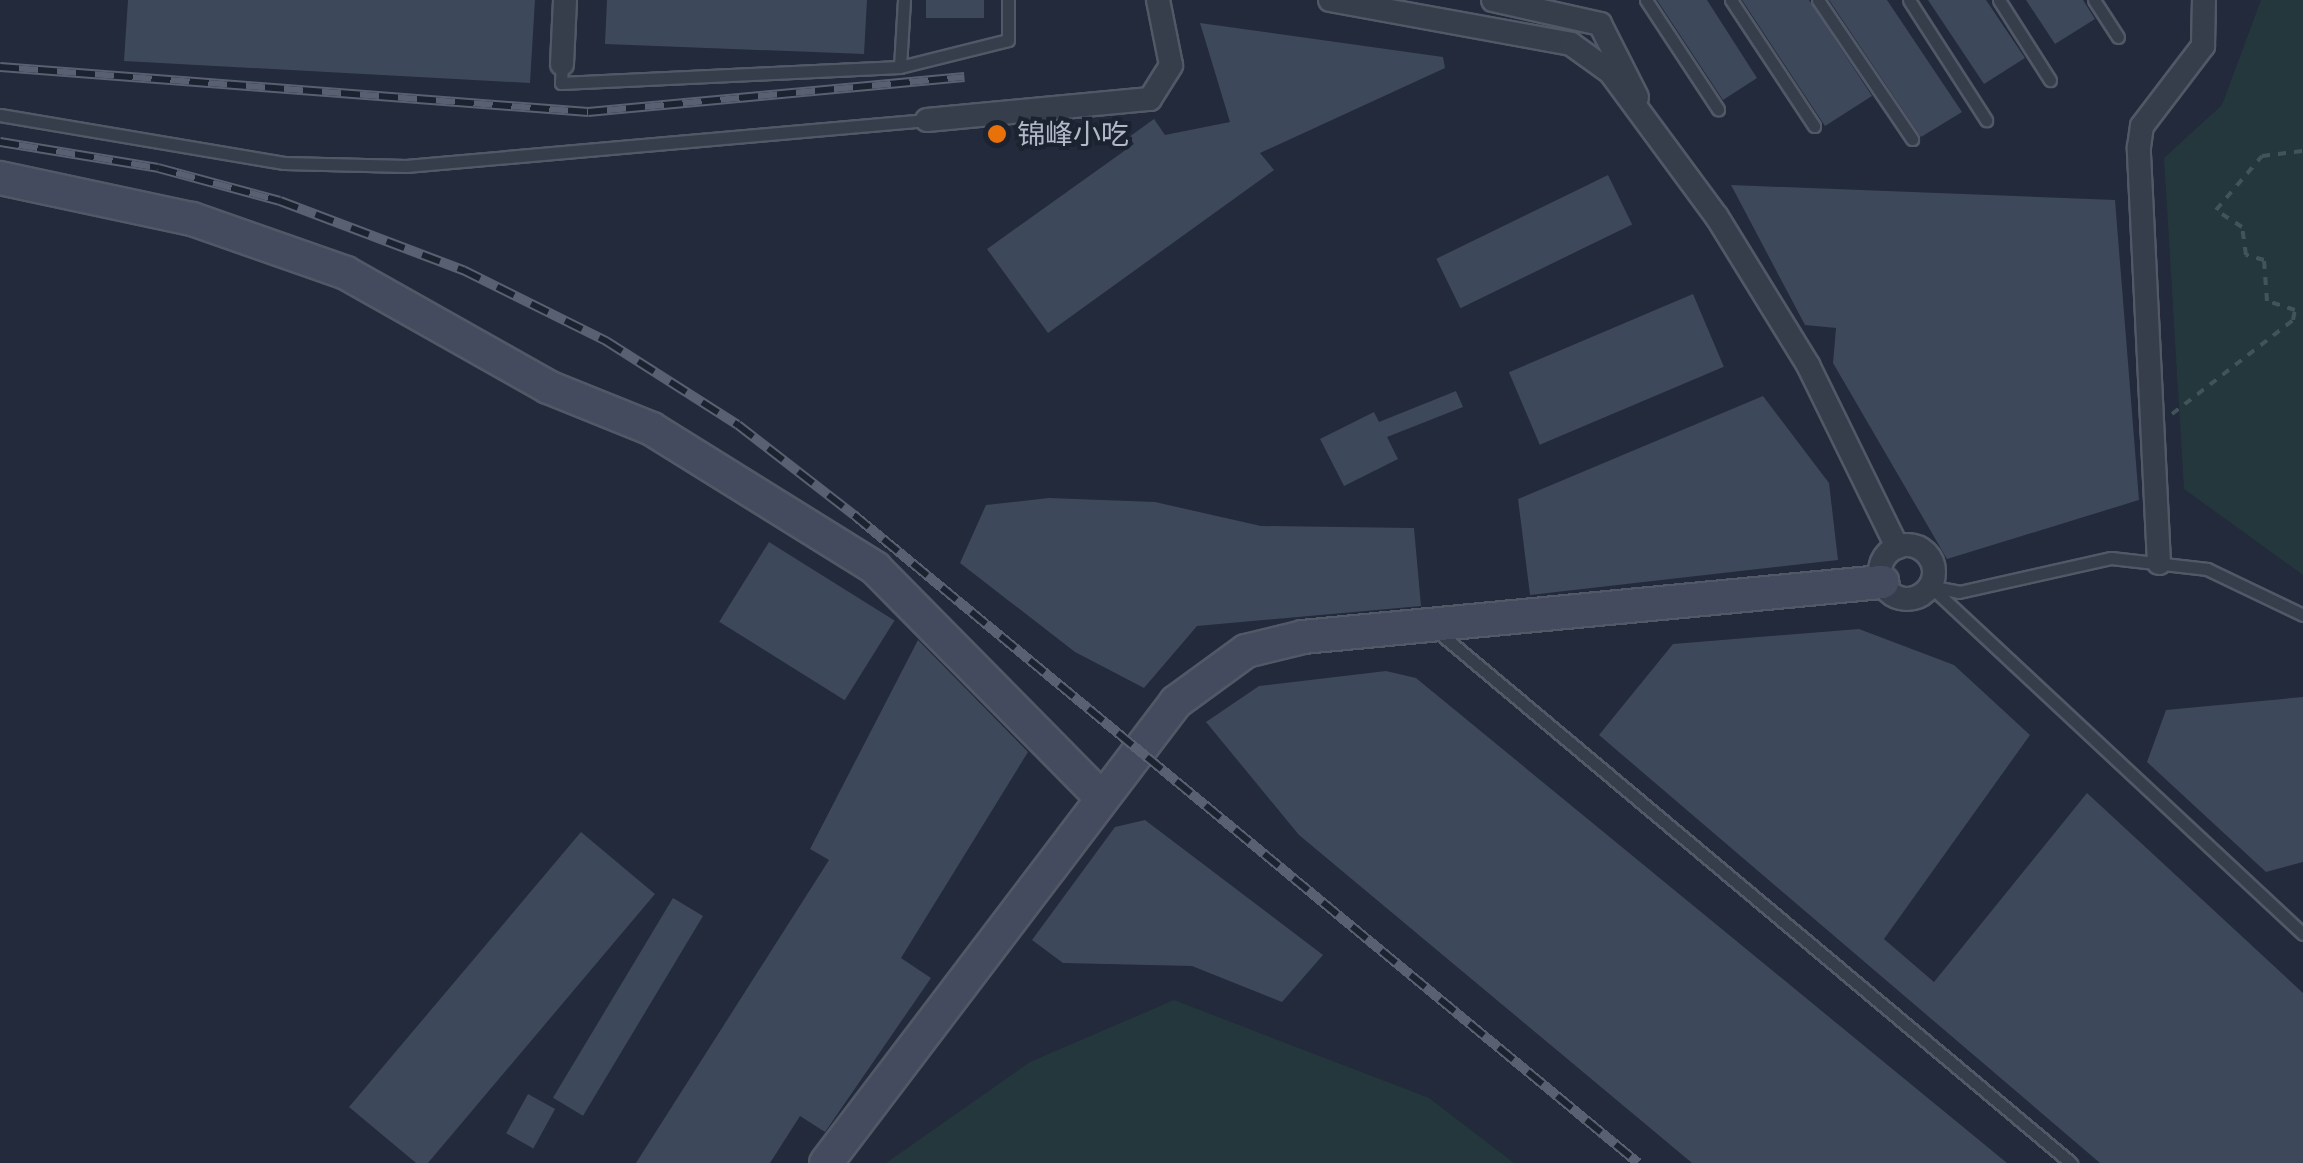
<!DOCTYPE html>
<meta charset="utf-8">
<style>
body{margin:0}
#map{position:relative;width:2303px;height:1163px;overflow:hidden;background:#222a3b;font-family:"Golos Text","Noto Sans SC",sans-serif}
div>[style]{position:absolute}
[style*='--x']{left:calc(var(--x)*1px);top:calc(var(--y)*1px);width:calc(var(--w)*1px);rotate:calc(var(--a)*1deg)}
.green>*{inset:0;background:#24373c}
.building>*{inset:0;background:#3e485b;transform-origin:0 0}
.path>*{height:4px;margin-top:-2px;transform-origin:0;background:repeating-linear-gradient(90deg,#425459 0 8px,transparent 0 16px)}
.roads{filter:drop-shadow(2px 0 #515866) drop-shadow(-2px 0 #515866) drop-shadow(0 2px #515866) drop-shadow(0 -2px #515866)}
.lane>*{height:11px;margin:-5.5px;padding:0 5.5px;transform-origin:5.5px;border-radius:5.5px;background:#363d4b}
.street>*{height:22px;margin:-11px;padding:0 11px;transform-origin:11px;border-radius:11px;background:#363d4b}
.street>.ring{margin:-11px;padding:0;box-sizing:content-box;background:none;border:22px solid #363d4b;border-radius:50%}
.secondary>*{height:32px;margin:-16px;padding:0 16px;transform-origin:16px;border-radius:16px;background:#444b5e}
.rail>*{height:10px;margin-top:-5px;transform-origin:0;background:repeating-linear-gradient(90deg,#1b2230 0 19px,#586072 0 38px);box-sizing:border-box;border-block:2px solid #586072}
.dots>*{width:28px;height:28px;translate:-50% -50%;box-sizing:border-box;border:5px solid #1b2230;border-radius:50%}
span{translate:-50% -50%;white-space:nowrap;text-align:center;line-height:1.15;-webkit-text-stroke:8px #1b2230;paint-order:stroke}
.poi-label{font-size:28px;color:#b2b8c7}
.left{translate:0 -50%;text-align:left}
</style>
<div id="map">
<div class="green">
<div style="clip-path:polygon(2261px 0,2303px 0,2303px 575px,2184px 489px,2164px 158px,2222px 105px)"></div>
<div style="clip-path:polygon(1174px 1000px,1429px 1098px,1514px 1163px,886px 1163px,1030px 1062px)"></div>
</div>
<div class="building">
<div style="clip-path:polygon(128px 0,535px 0,530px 83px,124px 61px)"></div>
<div style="clip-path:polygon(607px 0,867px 0,864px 54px,605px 44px)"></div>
<div style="left:926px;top:0;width:58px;height:18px"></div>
<div style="clip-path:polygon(1657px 0,1707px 0,1757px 78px,1723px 100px)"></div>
<div style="clip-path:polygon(1742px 0,1809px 0,1872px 96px,1825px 126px)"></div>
<div style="clip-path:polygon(1829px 0,1887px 0,1962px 112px,1921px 137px)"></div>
<div style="clip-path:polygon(1928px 0,1986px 0,2025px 58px,1984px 84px)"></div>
<div style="clip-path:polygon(2026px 0,2083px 0,2095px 19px,2055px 44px)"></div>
<div style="clip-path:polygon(1200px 23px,1443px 57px,1445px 68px,1260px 153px,1274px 170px,1048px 333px,987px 249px,1134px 144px,1129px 137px,1154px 119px,1165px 135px,1230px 122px)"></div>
<div style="left:1608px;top:175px;width:55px;height:191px;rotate:64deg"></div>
<div style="clip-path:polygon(1731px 185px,2115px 200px,2139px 500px,1947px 559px,1833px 363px,1836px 328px,1805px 325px)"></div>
<div style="left:1693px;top:294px;width:79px;height:200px;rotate:67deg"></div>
<div style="clip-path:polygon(1456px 391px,1463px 407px,1387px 437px,1398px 459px,1344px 486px,1320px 439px,1374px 412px,1379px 422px)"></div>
<div style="clip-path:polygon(1763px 396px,1829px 483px,1838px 560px,1530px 595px,1518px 499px)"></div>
<div style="clip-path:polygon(1049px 498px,1155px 502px,1261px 526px,1414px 528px,1421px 606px,1197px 626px,1144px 688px,1075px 652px,960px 563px,986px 505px)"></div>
<div style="left:769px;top:542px;width:148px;height:94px;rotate:32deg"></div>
<div style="clip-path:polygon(1859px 629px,1954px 665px,2030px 735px,1884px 939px,1934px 982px,2087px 793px,2303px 993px,2303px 1163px,2100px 1163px,1599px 735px,1673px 644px)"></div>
<div style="clip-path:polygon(918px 640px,1028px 752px,901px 958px,931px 978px,825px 1132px,800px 1116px,770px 1163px,636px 1163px,829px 860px,810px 849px)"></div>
<div style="clip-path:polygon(1386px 671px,1416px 678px,2007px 1163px,1692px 1163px,1299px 835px,1206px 722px,1259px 686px)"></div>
<div style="clip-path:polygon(2303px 697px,2303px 862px,2266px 872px,2147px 762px,2166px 710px)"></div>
<div style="clip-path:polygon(1145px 820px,1323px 955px,1282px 1002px,1192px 966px,1063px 963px,1032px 940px,1115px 827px)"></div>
<div style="clip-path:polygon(581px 832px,655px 894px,428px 1163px,416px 1163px,349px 1107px)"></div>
<div style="left:673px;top:898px;width:35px;height:233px;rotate:31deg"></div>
<div style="left:528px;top:1094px;width:31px;height:45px;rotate:29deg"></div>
</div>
<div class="path">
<div style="--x:2172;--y:414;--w:153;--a:-37.8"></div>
<div style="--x:2293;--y:320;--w:10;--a:-79"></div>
<div style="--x:2295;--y:310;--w:29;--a:-162"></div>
<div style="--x:2267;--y:301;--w:41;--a:-94.2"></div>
<div style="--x:2264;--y:260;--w:19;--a:-164"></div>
<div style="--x:2246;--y:255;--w:28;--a:-98"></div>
<div style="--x:2242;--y:227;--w:31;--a:-147"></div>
<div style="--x:2216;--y:210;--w:71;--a:-49.6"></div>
<div style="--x:2262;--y:156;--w:41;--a:-7"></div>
</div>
<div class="roads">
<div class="lane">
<div style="--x:1646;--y:0;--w:131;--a:56.6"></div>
<div style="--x:1731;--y:0;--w:151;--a:56.6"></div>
<div style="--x:1818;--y:0;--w:168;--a:55.9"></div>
<div style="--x:1909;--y:0;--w:143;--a:57.3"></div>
<div style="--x:1999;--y:0;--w:95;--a:57.5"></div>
<div style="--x:2094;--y:0;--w:44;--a:57"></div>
<div style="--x:562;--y:64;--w:19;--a:93"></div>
<div style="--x:561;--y:83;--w:339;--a:-2.7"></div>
<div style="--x:900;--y:67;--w:67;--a:-86.6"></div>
<div style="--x:900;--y:67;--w:111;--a:-14"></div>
<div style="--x:1008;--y:40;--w:40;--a:-90"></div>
<div style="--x:0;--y:115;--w:288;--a:9.6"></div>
<div style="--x:284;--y:163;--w:122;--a:1.4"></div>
<div style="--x:406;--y:166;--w:523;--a:-5.05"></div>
<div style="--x:1930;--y:586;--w:510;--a:43.01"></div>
<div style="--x:1934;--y:587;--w:25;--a:11"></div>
<div style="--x:1959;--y:592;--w:156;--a:-12.6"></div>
<div style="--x:2111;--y:558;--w:97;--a:6.5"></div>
<div style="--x:2207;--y:569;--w:106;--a:25.6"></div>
<div style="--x:1437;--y:631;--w:828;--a:40"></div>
</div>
<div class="street">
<div style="--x:1330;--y:0;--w:245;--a:10.3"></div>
<div style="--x:1571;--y:44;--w:48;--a:35.7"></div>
<div style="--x:1610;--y:72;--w:180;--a:53.6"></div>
<div style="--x:1717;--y:217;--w:174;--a:58.4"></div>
<div style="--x:1808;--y:365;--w:203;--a:63.9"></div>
<div style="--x:1493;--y:0;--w:110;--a:12.6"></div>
<div style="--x:1600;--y:24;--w:82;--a:63.1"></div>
<div style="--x:562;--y:64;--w:64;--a:-87.3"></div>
<div style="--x:927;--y:120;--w:224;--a:-5.4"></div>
<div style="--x:1150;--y:99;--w:40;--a:-58"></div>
<div style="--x:1171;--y:65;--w:66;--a:-101.3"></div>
<div class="ring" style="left:1880px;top:545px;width:32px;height:32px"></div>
<div style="--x:2159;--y:563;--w:416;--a:-92.8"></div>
<div style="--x:2139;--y:147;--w:21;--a:-82"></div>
<div style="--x:2142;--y:126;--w:101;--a:-52.7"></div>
<div style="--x:2203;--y:46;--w:46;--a:-88.8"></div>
</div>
<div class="secondary">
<div style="--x:0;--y:178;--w:196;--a:12.1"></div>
<div style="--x:192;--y:219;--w:163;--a:19.3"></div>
<div style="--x:346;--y:273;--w:232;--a:29.4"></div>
<div style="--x:548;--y:387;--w:112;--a:22"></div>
<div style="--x:652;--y:429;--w:263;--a:31.9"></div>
<div style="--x:875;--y:568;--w:323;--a:45.4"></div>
<div style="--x:826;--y:1163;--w:579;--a:-52.79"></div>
<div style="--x:1176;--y:702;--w:87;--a:-36.1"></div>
<div style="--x:1246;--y:651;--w:59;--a:-13.8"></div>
<div style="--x:1303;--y:637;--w:582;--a:-5.43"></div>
</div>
</div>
<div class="rail">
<div style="--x:0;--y:67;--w:590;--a:4.38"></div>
<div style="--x:588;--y:112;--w:378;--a:-5.3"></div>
<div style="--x:0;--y:142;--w:160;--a:9.3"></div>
<div style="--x:158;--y:168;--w:126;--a:15.1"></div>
<div style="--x:280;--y:201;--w:196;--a:20.7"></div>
<div style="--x:463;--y:270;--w:160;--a:26.4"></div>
<div style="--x:606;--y:341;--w:156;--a:32.5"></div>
<div style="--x:738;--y:425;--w:147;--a:37.8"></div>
<div style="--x:854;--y:515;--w:1017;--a:39.57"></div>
</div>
<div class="dots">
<div style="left:997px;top:134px;background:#e8710a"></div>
</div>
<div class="poi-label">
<span class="left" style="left:1017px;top:134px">锦峰小吃</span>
</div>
</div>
